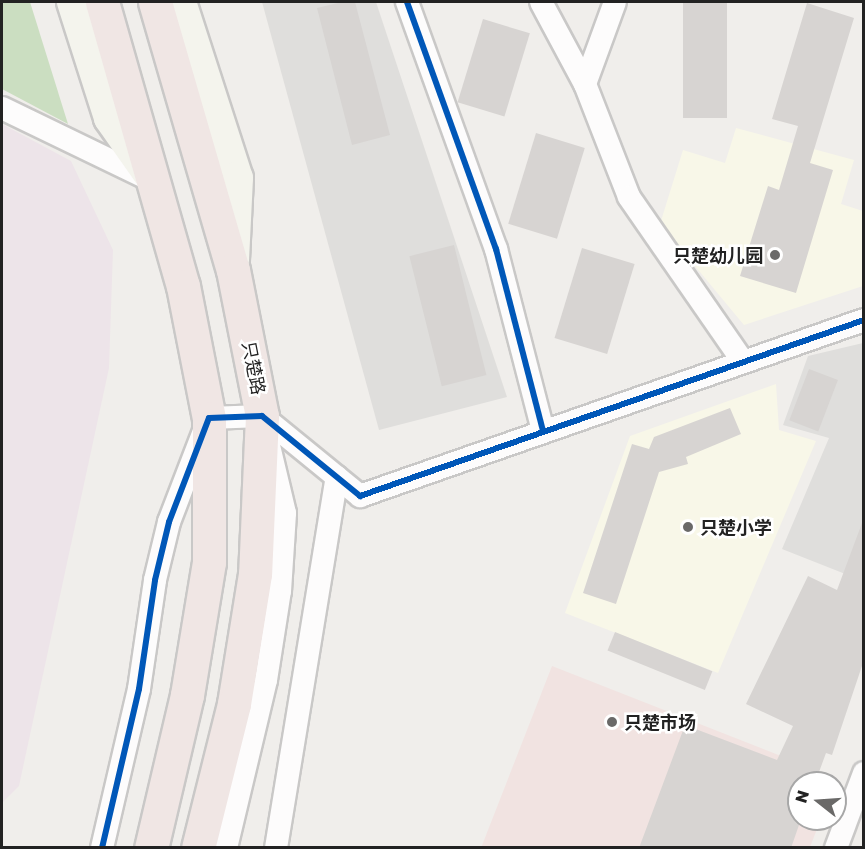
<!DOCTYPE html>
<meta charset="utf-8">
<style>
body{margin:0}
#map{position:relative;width:865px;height:849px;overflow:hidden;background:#f0eeeb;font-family:"Golos Text","Noto Sans SC",sans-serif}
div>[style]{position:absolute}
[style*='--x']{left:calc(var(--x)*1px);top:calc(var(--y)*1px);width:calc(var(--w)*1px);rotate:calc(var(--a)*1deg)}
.residential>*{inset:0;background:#dfdedc}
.commercial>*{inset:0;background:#f1e3e1}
.industrial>*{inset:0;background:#ede4e9}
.education>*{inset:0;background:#f8f7e8}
.forest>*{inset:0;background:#cbdec1}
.building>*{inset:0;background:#d7d4d2;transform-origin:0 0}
.roads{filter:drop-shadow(2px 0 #c9c8c7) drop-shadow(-2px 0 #c9c8c7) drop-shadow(0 2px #c9c8c7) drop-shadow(0 -2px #c9c8c7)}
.minor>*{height:22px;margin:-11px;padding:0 11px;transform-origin:11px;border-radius:11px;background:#fdfcfc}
.secondary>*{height:32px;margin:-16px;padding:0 16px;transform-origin:16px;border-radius:16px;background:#f4f4ed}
.trunk>*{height:33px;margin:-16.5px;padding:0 16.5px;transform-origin:16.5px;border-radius:16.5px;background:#f0e6e4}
.cycleway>*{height:6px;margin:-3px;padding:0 3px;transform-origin:3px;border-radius:3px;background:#0057b8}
.dots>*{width:16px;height:16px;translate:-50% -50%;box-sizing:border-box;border:3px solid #fff;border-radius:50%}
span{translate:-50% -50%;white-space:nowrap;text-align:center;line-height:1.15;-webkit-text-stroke:5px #fff;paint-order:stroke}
.poi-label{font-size:18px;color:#222;font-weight:700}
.right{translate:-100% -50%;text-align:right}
.left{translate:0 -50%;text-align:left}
.street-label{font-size:18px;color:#222}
.frame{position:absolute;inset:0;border:3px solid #222;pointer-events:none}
.north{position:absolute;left:787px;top:771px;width:60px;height:60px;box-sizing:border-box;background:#fff;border:2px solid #a7a7a7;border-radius:50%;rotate:287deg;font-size:16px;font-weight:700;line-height:24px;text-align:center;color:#222}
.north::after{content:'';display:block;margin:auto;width:21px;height:27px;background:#6a6968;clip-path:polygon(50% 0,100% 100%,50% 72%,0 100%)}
</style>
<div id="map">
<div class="residential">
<div style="clip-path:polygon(262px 2px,376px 2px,507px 397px,379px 430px)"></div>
<div style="clip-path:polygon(863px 343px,863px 581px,782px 549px,829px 438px,783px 425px,808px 356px)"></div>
</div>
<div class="commercial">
<div style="clip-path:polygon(552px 666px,837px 778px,835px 783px,799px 783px,799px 819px,821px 819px,810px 847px,481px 848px)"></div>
</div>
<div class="industrial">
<div style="clip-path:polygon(2px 124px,71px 161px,113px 250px,109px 368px,19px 786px,2px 803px)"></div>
</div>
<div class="education">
<div style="clip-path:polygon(736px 128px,854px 160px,841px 204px,863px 211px,863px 286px,744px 325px,660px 224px,683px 150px,725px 163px)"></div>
<div style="clip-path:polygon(776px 384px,779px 430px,816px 441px,718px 673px,565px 613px,630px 436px)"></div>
</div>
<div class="forest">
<div style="clip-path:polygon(2px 2px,30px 2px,68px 124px,2px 89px)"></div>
</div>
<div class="building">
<div style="clip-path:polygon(342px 2px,355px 2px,390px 135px,352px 145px,317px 8px)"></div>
<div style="left:683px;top:2px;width:44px;height:116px"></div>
<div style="clip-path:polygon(807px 3px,854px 18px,810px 163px,833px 170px,796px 293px,740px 276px,768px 186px,779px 190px,798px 126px,772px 119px)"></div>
<div style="left:483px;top:19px;width:49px;height:87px;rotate:17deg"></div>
<div style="left:536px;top:133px;width:51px;height:95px;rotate:17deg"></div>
<div style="left:454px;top:245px;width:134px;height:46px;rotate:76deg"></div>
<div style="left:582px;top:248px;width:55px;height:94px;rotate:17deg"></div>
<div style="left:809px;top:369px;width:31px;height:55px;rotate:21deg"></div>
<div style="clip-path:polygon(730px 408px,741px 434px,686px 457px,688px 464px,659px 472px,616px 604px,583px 593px,632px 444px,649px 449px,654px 437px)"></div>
<div style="clip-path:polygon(862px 523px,864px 660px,832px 755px,826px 753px,815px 783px,799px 783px,799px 825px,791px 848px,639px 848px,685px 725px,777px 760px,793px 726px,746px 704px,808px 576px,837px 590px)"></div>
<div style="left:615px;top:632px;width:105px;height:20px;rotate:22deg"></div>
</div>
<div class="roads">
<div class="minor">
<div style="--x:407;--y:2;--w:263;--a:70.2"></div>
<div style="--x:496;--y:249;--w:188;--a:75.5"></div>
<div style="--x:541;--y:2;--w:93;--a:61.8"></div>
<div style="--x:585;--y:84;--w:121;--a:68.7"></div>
<div style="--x:629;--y:197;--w:198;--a:55.3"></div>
<div style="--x:585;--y:84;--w:87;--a:-69.9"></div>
<div style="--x:2;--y:108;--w:165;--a:25.8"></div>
<div style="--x:102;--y:848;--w:163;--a:-76.9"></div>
<div style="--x:139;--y:689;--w:110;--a:-81.6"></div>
<div style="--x:155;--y:580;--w:60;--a:-76.4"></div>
<div style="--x:169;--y:522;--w:111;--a:-69"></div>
<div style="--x:209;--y:418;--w:53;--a:-2.2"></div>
<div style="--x:262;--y:416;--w:127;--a:39.2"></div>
<div style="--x:360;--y:496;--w:534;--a:-19.25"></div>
<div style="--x:226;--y:848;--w:173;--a:-76.6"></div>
<div style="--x:266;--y:680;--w:90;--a:-81.1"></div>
<div style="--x:280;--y:591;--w:78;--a:-86.3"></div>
<div style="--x:285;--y:513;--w:69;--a:-103.4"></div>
<div style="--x:276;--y:848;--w:376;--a:-80.7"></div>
<div style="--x:836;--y:848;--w:80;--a:-69.5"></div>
</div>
<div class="secondary">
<div style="--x:73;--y:2;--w:122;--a:72.3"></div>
<div style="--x:110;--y:118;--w:66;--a:54.9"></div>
<div style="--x:180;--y:2;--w:185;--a:72.1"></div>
<div style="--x:237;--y:178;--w:82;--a:92.8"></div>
</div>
<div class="trunk">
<div style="--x:102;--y:2;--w:295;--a:74.1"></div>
<div style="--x:183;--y:286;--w:135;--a:78.9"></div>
<div style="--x:209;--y:418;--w:144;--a:90"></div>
<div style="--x:209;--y:562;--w:135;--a:99.4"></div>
<div style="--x:187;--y:695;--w:157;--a:103.2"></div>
<div style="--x:155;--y:2;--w:279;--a:73.8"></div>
<div style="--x:233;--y:270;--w:149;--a:78.8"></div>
<div style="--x:262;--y:416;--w:158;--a:92.5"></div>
<div style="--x:255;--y:574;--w:132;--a:99.2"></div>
<div style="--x:234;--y:704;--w:148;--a:104"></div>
</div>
</div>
<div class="cycleway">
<div style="--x:407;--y:2;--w:263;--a:70.2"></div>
<div style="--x:496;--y:249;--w:188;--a:75.5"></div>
<div style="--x:102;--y:848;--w:163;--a:-76.9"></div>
<div style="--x:139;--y:689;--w:110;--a:-81.6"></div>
<div style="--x:155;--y:580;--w:60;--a:-76.4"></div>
<div style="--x:169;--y:522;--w:111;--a:-69"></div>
<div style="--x:209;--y:418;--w:53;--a:-2.2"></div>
<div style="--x:262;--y:416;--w:127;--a:39.2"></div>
<div style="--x:360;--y:496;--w:534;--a:-19.25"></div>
</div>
<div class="dots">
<div style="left:775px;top:255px;background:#6a6968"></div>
<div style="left:688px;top:527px;background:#6a6968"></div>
<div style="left:612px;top:722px;background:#6a6968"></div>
</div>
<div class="poi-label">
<span class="right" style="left:763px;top:255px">只楚幼儿园</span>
<span class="left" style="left:700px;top:527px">只楚小学</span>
<span class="left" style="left:624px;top:722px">只楚市场</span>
</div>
<div class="street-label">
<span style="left:254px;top:368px;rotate:79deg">只楚路</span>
</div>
<div class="frame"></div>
<div class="north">N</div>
</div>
